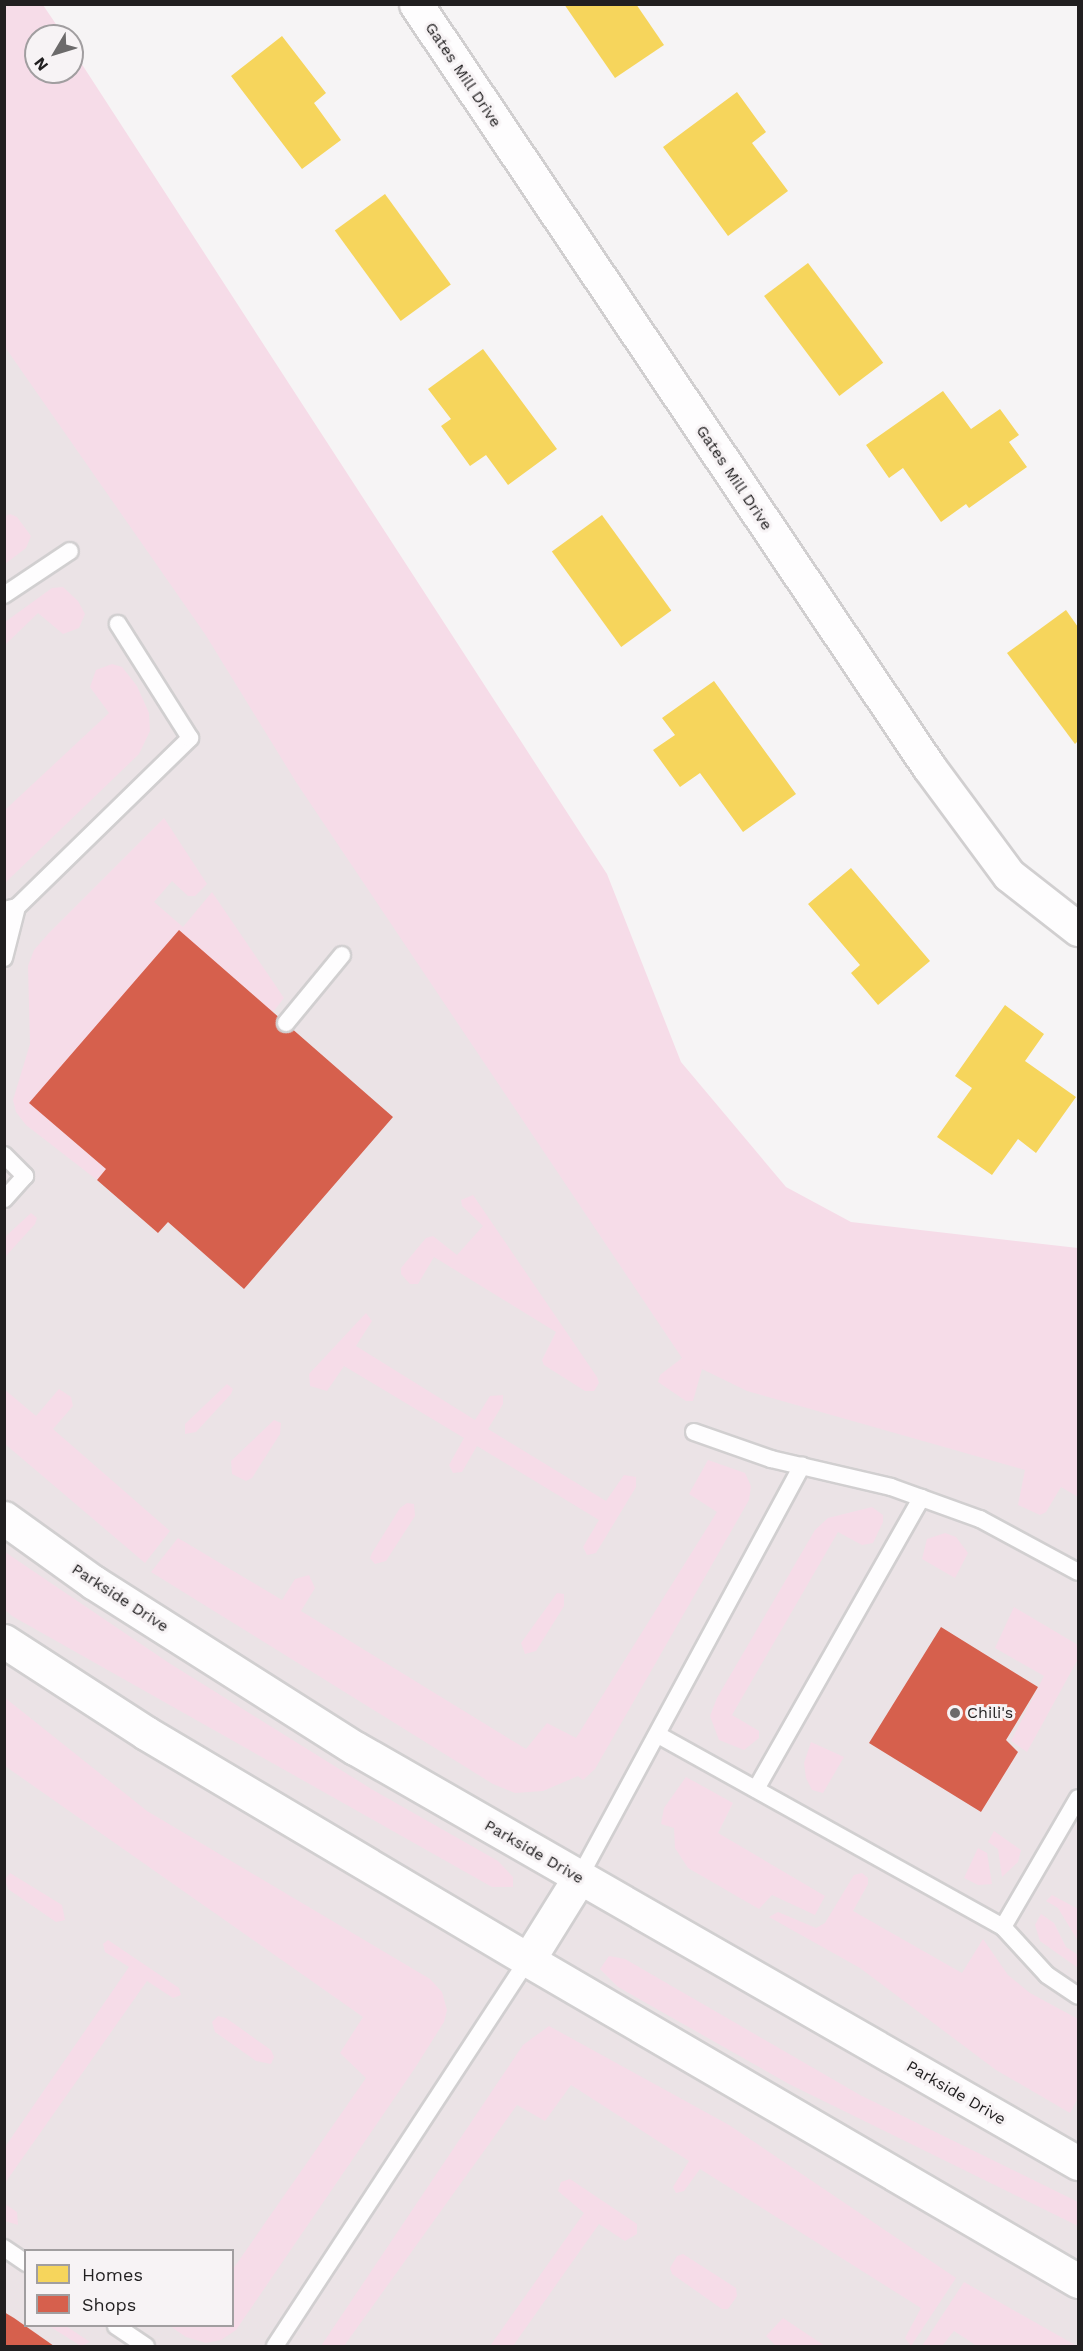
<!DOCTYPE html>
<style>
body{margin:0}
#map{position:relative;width:1083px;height:2351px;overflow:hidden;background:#f6f4f5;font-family:"Work Sans",sans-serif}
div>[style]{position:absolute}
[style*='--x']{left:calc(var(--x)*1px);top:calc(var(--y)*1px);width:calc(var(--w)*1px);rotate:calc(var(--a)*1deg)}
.built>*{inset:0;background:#ebe3e6}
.green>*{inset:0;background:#f6dce8}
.homes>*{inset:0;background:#f6d55c;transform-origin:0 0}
.shops>*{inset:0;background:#d6604d}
.roads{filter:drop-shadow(2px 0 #d1cfd0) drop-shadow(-2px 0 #d1cfd0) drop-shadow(0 2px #d1cfd0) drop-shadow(0 -2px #d1cfd0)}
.service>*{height:16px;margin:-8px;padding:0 8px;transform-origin:8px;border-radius:8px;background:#fefdfe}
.minor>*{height:33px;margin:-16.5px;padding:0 16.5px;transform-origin:16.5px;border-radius:16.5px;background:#fefdfe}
.tertiary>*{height:33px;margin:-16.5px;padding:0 16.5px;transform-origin:16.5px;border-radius:16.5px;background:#fefdfe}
.dots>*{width:16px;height:16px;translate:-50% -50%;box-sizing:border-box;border:3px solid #f7f3f5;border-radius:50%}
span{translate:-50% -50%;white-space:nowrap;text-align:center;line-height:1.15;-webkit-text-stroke:6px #f7f3f5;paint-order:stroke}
.street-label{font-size:16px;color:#211f20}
.poi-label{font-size:16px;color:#211f20}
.left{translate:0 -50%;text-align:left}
.frame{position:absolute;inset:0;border:6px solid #211f20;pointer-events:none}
.legend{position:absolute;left:24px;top:2249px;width:210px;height:78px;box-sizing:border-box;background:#f7f3f5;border:2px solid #a19ea0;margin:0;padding:8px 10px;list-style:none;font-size:18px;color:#211f20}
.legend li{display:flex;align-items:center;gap:12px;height:30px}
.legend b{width:30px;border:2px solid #a19ea0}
.north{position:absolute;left:24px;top:24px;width:60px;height:60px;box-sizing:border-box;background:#f7f3f5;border:2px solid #a19ea0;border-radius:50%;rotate:232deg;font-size:16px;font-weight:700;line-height:24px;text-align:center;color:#211f20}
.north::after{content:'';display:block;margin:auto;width:21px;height:27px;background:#6c6a6b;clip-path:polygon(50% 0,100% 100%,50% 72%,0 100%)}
</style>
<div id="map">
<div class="built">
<div style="clip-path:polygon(evenodd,4px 132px,756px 1265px,1078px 1403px,1078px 2346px,5px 2346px,4px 132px,26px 2250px,232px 2250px,232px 2326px,26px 2326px,26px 2250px)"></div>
</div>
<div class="green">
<div style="clip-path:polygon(4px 5px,43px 5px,64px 36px,36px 36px,36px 72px,72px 72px,72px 49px,607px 874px,681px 1062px,786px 1187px,851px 1222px,1078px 1248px,1078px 1497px,1061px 1487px,1046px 1512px,1040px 1515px,1018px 1505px,1025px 1470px,747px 1391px,702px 1369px,693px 1401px,686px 1401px,658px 1382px,660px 1375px,682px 1358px,296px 782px,205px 634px,5px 347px)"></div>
<div style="clip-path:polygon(10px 514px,17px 517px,31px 536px,26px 548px,5px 564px,5px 516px)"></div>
<div style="clip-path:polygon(63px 587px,78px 601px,85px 614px,79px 628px,63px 634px,38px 613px,5px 645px,5px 622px,52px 588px)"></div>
<div style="clip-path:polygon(112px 664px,122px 667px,137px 686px,149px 713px,150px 731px,139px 754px,5px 883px,5px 810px,109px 713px,90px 687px,96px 670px)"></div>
<div style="clip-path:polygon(164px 818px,207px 884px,195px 896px,188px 896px,172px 881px,154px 902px,183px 927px,212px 892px,284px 998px,273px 1012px,179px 931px,30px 1103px,106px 1169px,97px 1180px,26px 1125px,16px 1112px,13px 1100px,30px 1044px,28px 966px,34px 950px,48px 934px)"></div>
<div style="clip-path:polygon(473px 1195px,597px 1377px,599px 1383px,594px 1391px,585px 1391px,544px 1365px,542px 1360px,556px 1332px,434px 1257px,418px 1284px,410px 1284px,401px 1274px,401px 1268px,426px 1238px,433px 1236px,457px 1255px,483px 1226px,462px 1206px,461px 1200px)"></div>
<div style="clip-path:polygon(31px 1213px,37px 1218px,35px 1224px,5px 1257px,5px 1237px)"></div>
<div style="clip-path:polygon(366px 1313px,372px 1321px,356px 1346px,475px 1420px,490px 1396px,503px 1395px,503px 1404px,488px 1429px,606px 1501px,624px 1475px,636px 1477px,636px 1487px,596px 1553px,587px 1555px,583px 1547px,599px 1520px,477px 1446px,462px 1472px,453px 1473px,449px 1465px,464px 1438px,344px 1366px,327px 1391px,310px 1386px,309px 1374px)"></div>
<div style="clip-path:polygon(227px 1384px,233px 1389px,231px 1394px,196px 1432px,185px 1434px,185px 1424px)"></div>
<div style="clip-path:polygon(4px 1389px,36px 1416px,59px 1389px,71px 1397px,73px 1406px,53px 1429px,170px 1531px,145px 1563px,5px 1444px)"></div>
<div style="clip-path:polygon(274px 1420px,281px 1423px,280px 1434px,252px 1478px,246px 1481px,232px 1474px,231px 1461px)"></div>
<div style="clip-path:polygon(708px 1460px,745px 1473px,751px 1486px,749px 1500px,595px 1769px,583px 1780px,578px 1776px,543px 1791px,515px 1793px,493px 1784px,151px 1572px,178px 1538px,282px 1600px,295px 1579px,309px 1575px,315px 1588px,301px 1611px,526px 1749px,547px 1723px,576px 1738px,717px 1512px,689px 1494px)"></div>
<div style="clip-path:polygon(407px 1503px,414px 1504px,415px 1516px,386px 1561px,375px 1564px,370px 1558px,372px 1553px,400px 1508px)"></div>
<div style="clip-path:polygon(872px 1507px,883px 1515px,883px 1522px,873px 1543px,862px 1545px,838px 1532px,732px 1715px,759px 1731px,759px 1738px,744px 1750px,719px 1740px,710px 1716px,717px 1698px,815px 1530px,828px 1518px)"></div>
<div style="clip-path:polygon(945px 1533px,956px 1537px,968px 1553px,955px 1578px,922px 1559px,927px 1539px)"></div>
<div style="clip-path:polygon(5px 1552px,169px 1663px,373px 1790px,498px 1861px,513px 1877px,513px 1887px,492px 1887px,12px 1616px,5px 1610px)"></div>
<div style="clip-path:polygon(557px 1593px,564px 1594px,564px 1606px,536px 1651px,525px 1654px,521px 1643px)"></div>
<div style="clip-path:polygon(1014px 1607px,1078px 1645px,1078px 1659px,1027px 1752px,1011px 1741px,1044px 1676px,995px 1648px)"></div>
<div style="clip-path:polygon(4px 1697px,147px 1811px,430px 1979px,442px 1992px,447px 2010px,444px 2022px,415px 2068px,236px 2330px,221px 2340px,206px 2343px,186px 2337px,170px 2326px,232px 2326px,233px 2269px,366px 2078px,340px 2053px,363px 2017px,5px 1766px)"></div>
<div style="clip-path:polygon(811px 1742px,844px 1757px,823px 1793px,812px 1790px,806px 1778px,804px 1763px)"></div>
<div style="clip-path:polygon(686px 1777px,733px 1803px,718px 1833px,825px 1896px,815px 1915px,772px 1895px,759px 1909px,688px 1868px,675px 1848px,674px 1828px,661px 1824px,664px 1808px)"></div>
<div style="clip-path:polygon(994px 1831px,1021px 1850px,1018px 1862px,1002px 1877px,998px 1849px,988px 1842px)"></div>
<div style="clip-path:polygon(978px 1848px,987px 1853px,992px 1884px,978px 1885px,964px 1878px)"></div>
<div style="clip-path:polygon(10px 1873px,62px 1905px,65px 1920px,56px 1922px,8px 1889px,5px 1879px)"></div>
<div style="clip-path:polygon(862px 1873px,868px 1878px,868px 1884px,853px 1911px,962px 1973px,983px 1939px,1008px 1975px,1030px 1993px,1078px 2019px,1078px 2098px,1070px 2113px,996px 2070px,860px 1968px,769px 1917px,778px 1912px,816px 1928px,825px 1923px,854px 1875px)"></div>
<div style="clip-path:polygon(1052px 1895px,1078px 1909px,1078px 1941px,1058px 1908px,1046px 1901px)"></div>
<div style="clip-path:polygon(1041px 1914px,1054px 1923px,1066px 1947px,1078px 1955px,1078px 1968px,1040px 1941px,1035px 1925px)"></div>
<div style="clip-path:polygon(108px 1940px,179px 1988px,181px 1995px,173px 1998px,147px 1981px,5px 2183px,5px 2147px,129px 1967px,105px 1952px,103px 1944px)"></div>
<div style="clip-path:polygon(609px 1956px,625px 1959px,860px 2095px,1078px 2202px,1078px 2226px,789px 2084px,618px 1987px,600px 1969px)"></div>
<div style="clip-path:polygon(218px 2016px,226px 2018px,271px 2050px,274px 2057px,271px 2064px,256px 2061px,215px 2032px,212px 2022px)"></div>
<div style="clip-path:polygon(549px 2026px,729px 2125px,956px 2278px,911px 2346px,905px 2338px,921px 2308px,700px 2169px,684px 2191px,676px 2193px,673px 2187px,689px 2161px,571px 2085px,545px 2121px,517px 2105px,344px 2346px,321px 2346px,523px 2045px)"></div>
<div style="clip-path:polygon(570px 2179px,637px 2224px,637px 2234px,625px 2241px,599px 2224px,513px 2346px,490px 2346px,584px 2213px,558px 2191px,561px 2182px)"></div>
<div style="clip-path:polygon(5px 2204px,17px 2212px,18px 2225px,5px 2221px)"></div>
<div style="clip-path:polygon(683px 2254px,736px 2288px,737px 2296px,728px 2309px,722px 2309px,672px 2274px,670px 2268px,677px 2256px)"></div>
<div style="clip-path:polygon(964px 2282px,1008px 2307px,1077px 2346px,977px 2346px,954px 2331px,942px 2346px,922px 2346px)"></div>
<div style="clip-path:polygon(783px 2318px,825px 2346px,776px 2346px,766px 2336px)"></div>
<div style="clip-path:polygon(49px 2326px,66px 2326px,90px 2342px,81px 2346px)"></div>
</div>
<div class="homes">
<div style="clip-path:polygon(564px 4px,636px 4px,664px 45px,615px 78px)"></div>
<div style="clip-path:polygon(282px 36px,326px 93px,314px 103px,341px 140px,302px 169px,231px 76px)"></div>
<div style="clip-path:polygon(737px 92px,766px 132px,752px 143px,788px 191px,728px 236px,663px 147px)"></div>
<div style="left:385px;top:194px;width:112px;height:62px;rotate:54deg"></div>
<div style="left:808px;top:263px;width:125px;height:55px;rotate:53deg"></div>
<div style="clip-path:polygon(483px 349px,557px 449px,508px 485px,486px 455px,470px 466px,441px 426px,451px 419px,428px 389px)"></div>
<div style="clip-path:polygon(943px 391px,971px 429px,1000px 409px,1019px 435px,1009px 442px,1027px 467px,969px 508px,966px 504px,941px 522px,903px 468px,889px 478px,866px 445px)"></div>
<div style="left:602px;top:515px;width:118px;height:62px;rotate:54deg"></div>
<div style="clip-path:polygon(1066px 610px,1078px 627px,1078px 741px,1075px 744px,1007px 653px)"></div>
<div style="clip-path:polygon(714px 681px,796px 794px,743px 832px,700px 773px,680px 787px,653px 750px,675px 735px,662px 718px)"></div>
<div style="clip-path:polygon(851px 868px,930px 961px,878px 1005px,851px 973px,860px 965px,808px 904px)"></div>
<div style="clip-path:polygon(1005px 1005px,1044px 1034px,1025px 1061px,1076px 1097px,1036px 1153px,1018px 1139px,992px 1175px,937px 1137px,972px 1088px,955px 1076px)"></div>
</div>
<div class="shops">
<div style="clip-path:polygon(179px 930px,393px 1117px,244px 1289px,168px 1222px,158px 1233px,97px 1180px,106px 1169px,29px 1103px)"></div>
<div style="clip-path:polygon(941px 1627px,1038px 1687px,1006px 1740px,1018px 1752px,981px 1812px,869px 1743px)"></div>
<div style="clip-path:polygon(4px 2312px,14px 2318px,54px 2346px,4px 2346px)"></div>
</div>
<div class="roads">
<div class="service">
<div style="--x:4;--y:595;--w:79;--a:-33.7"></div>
<div style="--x:4;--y:910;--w:13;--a:-13"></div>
<div style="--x:17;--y:907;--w:242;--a:-44.3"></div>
<div style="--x:190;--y:738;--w:135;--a:-122.3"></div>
<div style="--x:4;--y:958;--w:53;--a:-75.7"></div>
<div style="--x:286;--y:1023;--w:88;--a:-50.5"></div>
<div style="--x:4;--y:1155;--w:30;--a:45"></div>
<div style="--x:25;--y:1176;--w:31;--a:132"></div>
<div style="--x:694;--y:1432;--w:82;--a:19.3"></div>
<div style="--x:771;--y:1459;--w:123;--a:13.1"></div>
<div style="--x:891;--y:1487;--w:95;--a:19.8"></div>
<div style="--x:980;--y:1519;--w:111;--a:28.4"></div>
<div style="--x:658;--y:1735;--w:395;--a:29.1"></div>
<div style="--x:1003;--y:1927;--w:65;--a:47.5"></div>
<div style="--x:1047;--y:1975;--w:37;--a:34"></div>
<div style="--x:756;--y:1789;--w:335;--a:-60.4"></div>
<div style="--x:579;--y:1878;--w:469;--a:-61.6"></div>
<div style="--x:1003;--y:1927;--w:149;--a:-59.8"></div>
<div style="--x:4;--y:2248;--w:27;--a:34"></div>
<div style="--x:116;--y:2326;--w:36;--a:34"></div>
<div style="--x:275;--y:2346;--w:462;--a:-56.8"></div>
</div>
<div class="minor">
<div style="--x:416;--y:4;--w:919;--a:56.09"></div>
<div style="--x:929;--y:767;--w:134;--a:53.5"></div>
<div style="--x:1009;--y:875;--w:88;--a:38"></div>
</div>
<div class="tertiary">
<div style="--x:4;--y:1518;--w:110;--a:35.7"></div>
<div style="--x:93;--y:1582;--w:310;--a:32.4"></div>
<div style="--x:355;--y:1748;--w:834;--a:29.86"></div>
<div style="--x:4;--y:1641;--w:169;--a:32.9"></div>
<div style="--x:146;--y:1733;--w:444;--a:30.7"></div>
<div style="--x:528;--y:1960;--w:637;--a:30.27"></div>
<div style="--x:528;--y:1960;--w:97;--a:-58.1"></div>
</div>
</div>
<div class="dots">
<div style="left:955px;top:1713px;background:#6c6a6b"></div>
</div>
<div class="street-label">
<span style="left:463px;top:75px;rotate:56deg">Gates Mill Drive</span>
<span style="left:734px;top:478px;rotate:56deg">Gates Mill Drive</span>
<span style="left:120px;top:1598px;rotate:33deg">Parkside Drive</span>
<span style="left:534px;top:1852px;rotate:30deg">Parkside Drive</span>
<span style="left:956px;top:2093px;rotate:30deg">Parkside Drive</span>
</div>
<div class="poi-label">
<span class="left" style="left:967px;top:1713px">Chili's</span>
</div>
<div class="frame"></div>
<ul class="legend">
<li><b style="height:16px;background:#f6d55c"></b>Homes</li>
<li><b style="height:16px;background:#d6604d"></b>Shops</li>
</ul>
<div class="north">N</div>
</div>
